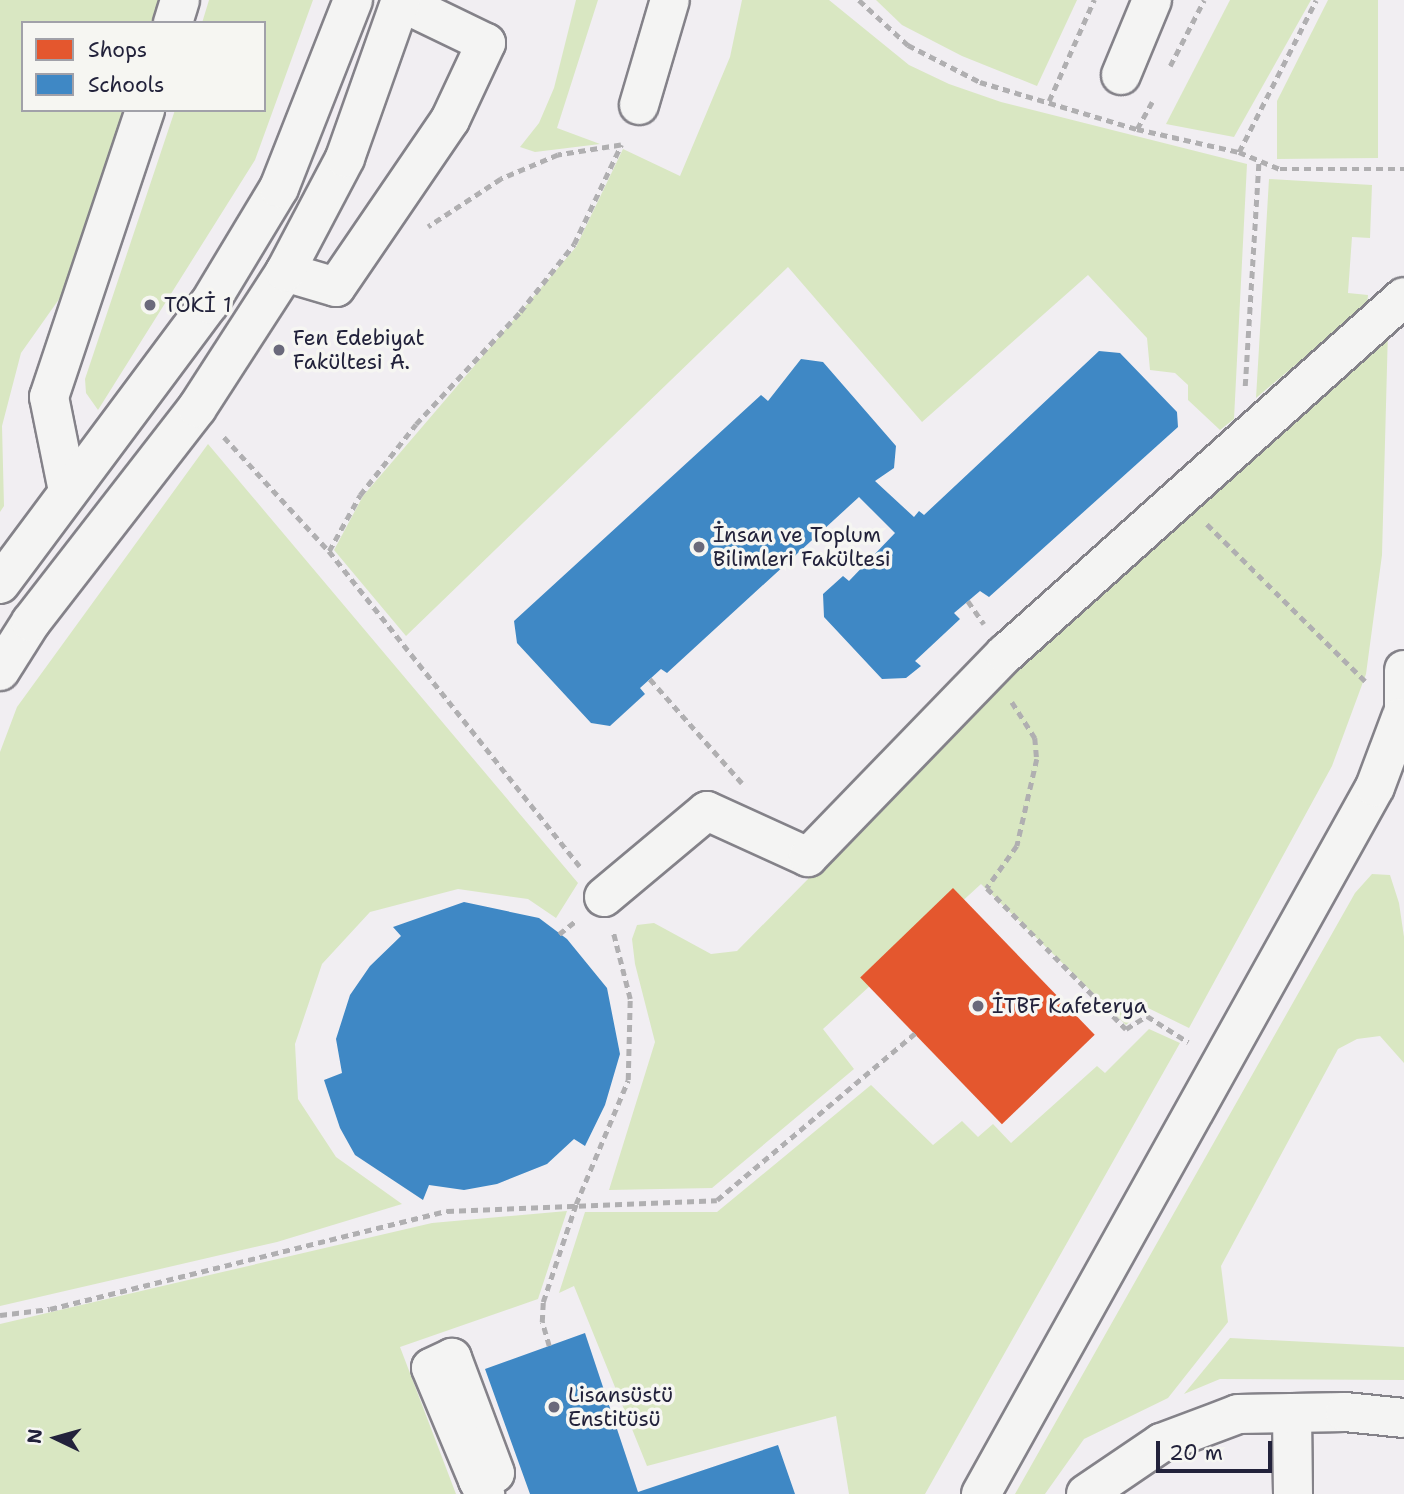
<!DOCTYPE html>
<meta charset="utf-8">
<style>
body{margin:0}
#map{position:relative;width:1404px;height:1494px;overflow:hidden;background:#f1eef2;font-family:"Shantell Sans",sans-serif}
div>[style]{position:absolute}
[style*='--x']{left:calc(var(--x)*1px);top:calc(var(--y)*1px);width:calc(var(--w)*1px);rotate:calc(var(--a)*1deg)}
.green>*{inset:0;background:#d9e7c2}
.shops>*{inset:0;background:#e4572e;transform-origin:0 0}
.schools>*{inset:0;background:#3f88c5}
.path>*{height:4.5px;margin-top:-2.25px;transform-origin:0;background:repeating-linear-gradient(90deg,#b0afb1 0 7px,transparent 0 12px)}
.roads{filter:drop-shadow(2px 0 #848289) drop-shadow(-2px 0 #848289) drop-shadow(0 2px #848289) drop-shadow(0 -2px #848289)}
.minor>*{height:38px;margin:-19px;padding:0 19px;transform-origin:19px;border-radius:19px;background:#f4f4f3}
.dots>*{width:19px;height:19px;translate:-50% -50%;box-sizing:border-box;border:4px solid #f6f6f2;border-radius:50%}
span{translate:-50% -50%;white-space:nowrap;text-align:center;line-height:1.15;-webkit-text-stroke:7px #f6f6f2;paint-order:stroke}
.poi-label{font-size:21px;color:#22223b}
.left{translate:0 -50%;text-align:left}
.legend{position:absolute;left:21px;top:21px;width:245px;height:91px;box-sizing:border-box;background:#f6f6f2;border:2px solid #a1a1a9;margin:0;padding:9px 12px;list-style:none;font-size:21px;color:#22223b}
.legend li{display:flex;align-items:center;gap:14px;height:35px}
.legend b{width:35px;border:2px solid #a1a1a9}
.north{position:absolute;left:21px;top:1403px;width:70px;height:70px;-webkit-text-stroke:5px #f6f6f2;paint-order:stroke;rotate:275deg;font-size:19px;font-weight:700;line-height:28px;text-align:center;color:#22223b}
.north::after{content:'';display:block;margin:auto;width:24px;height:32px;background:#22223b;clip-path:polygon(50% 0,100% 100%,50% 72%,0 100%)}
.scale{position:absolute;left:1156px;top:1441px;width:116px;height:32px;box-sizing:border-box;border:4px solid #22223b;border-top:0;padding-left:9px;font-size:21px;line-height:24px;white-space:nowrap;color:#22223b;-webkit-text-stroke:5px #f6f6f2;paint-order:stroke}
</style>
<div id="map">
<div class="green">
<div style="clip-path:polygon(0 0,161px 0,154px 23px,23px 23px,23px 110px,126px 110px,74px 278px,21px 353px,2px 426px,4px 506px,0 512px)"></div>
<div style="clip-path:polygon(209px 0,313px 0,255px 160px,98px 410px,86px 393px,85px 379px,175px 110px,264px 110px,264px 23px,202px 23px)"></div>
<div style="clip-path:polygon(576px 0,598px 0,557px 128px,600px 144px,535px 152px,520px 147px,539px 123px,554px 88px)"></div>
<div style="clip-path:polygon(742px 0,829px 0,909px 65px,949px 84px,1001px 102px,1247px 164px,1234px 419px,1220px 430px,1188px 400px,1188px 385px,1175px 373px,1150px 370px,1147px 338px,1088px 275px,922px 422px,788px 267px,406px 636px,334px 550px,363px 496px,576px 247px,623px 149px,680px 176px,730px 57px)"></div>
<div style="clip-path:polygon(876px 0,1077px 0,1037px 86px,962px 56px,902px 25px)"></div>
<div style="clip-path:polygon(1230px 0,1311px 0,1234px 137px,1166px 124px)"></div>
<div style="clip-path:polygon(1328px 0,1378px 0,1378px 158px,1277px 159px,1277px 101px)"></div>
<div style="clip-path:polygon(1269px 179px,1372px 185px,1370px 238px,1352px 237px,1348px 293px,1368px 295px,1367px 305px,1256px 398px)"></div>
<div style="clip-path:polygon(1388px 330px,1382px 555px,1366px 674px,1332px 766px,1189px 1028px,1146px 1007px,1126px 1025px,981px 884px,823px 1029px,854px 1069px,712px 1188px,609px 1190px,655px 1042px,635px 964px,632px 939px,637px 925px,654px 923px,711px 954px,737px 951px,1006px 678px)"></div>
<div style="clip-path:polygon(208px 444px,578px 883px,556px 918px,528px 899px,458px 889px,370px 912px,322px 964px,295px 1044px,298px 1099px,336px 1157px,402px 1204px,277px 1242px,0 1306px,0 752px,17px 707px)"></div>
<div style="clip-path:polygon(1372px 874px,1390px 875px,1399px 903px,1404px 937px,1404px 1063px,1380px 1036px,1357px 1039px,1338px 1049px,1221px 1266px,1228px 1322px,1168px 1398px,1084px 1439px,1045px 1494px,1015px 1494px,1355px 893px)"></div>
<div style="clip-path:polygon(1149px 1029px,1180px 1043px,925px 1494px,849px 1494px,836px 1416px,647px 1466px,574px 1286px,559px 1293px,585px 1212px,717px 1212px,871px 1085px,933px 1145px,962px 1121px,978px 1137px,993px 1124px,1011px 1143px,1097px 1066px,1105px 1073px)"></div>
<div style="clip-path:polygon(567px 1211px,538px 1299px,400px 1347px,456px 1494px,0 1494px,0 1324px,432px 1223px)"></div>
<div style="clip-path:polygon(1230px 1338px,1404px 1347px,1404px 1380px,1220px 1379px,1184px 1394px)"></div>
</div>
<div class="shops">
<div style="left:953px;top:888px;width:204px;height:129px;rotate:46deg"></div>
</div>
<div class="schools">
<div style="clip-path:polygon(1099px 351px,1120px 353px,1177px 412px,1178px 427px,989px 597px,980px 591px,954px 613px,960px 619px,915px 661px,921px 666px,906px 678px,882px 679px,824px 617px,823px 594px,843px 576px,849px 581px,895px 533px,859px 497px,667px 673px,661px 669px,650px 679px,640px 688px,645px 694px,610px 726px,591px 723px,517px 643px,514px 621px,761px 395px,768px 401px,801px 359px,823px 362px,896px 446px,894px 468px,875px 481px,914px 517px,919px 511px,924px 515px)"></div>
<div style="clip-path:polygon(464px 902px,539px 918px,567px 939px,607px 988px,620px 1054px,605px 1105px,585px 1146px,574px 1139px,547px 1164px,497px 1184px,464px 1190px,429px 1185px,423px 1200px,355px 1155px,340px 1128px,324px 1080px,342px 1073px,336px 1039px,350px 995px,370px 966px,401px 936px,393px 927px)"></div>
<div style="clip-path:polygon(585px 1333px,638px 1492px,778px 1445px,795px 1494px,530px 1494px,485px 1369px)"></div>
</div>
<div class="path">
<div style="--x:859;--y:0;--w:67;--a:42.6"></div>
<div style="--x:908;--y:45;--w:81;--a:27.2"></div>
<div style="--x:980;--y:82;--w:164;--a:16.7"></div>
<div style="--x:1137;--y:129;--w:105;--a:12.7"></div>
<div style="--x:1239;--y:152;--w:44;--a:22.5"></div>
<div style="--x:1280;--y:169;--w:124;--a:0"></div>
<div style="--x:1170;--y:66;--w:74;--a:-62.7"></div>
<div style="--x:1049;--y:101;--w:111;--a:-66"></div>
<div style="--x:1137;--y:129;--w:31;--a:-61"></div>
<div style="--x:1239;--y:152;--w:170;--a:-63.1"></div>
<div style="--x:1245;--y:386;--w:226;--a:-86.5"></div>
<div style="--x:224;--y:437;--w:155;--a:47.4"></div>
<div style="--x:329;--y:551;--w:403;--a:51.5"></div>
<div style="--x:1207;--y:524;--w:223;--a:44.8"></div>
<div style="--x:329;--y:551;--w:64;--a:-61"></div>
<div style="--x:360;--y:495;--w:90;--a:-51.7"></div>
<div style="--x:416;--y:424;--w:153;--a:-47.1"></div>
<div style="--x:520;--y:312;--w:87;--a:-51.5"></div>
<div style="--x:574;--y:244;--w:110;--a:-64.6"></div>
<div style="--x:621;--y:145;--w:64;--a:171"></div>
<div style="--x:558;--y:155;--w:62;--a:157.2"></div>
<div style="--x:501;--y:179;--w:87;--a:146.7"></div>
<div style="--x:968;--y:601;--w:28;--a:55"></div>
<div style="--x:650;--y:679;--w:139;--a:48.5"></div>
<div style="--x:1012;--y:702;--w:43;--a:57.4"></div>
<div style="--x:1035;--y:738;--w:21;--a:85"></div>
<div style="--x:1037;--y:759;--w:89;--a:102.9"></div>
<div style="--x:1017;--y:846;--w:52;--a:125.5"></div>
<div style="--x:987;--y:888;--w:198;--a:45.4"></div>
<div style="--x:1126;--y:1029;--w:25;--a:-32"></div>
<div style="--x:1147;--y:1016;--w:49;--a:32.4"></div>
<div style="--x:559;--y:934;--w:23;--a:-38"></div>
<div style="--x:0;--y:1315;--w:50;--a:-6.8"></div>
<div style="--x:50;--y:1309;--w:409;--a:-13.9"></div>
<div style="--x:447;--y:1211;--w:270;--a:-2.3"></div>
<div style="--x:717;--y:1200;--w:259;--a:-40.1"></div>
<div style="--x:549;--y:1346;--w:25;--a:-106"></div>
<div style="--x:542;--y:1322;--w:20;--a:-87"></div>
<div style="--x:543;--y:1302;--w:103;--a:-71.4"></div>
<div style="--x:576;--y:1204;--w:134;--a:-67.2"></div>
<div style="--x:628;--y:1080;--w:81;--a:-88.6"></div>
<div style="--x:630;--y:999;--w:69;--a:-104.2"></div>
</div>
<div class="roads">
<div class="minor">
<div style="--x:173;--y:23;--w:24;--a:-73"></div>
<div style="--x:1121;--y:75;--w:81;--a:-67.5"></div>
<div style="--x:639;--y:105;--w:109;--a:-73.6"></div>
<div style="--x:285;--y:272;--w:53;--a:16.4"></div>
<div style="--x:336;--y:287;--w:202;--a:-55.7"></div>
<div style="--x:450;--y:120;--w:85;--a:-64.9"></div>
<div style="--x:486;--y:43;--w:94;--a:-154.2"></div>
<div style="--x:68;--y:491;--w:96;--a:-101.4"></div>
<div style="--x:49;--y:397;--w:303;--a:-71.5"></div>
<div style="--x:0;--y:584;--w:349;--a:-53.3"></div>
<div style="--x:209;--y:304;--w:135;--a:-58.9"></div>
<div style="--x:279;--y:188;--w:202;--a:-68.5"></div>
<div style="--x:1404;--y:670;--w:58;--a:90"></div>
<div style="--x:0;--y:671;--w:58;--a:-57.7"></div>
<div style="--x:31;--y:622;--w:271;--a:-52.2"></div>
<div style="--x:197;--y:408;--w:162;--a:-57.1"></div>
<div style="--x:285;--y:272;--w:129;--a:-62.2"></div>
<div style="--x:345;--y:158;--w:168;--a:-70.5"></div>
<div style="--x:604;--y:897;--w:134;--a:-39.9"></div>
<div style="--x:707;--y:811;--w:111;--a:24.5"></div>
<div style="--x:808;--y:857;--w:283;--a:-45.9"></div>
<div style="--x:1005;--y:654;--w:535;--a:-41.82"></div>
<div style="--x:1292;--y:1413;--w:81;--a:89.3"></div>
<div style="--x:478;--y:1480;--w:18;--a:-22"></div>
<div style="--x:495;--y:1473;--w:123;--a:-110.5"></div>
<div style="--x:452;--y:1358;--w:23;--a:155"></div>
<div style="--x:431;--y:1368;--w:121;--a:67.2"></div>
<div style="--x:478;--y:1480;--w:16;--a:63"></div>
<div style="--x:981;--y:1494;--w:809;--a:-60.87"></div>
<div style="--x:1375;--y:787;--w:74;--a:-69.4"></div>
<div style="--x:1086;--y:1494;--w:91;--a:-34.2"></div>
<div style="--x:1161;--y:1443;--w:82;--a:-20.6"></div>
<div style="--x:1238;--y:1414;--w:107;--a:-1.1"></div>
<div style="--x:1345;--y:1412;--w:59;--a:5.8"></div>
</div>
</div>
<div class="dots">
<div style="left:150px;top:305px;background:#6a697b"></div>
<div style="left:279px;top:350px;background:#6a697b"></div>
<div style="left:699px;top:547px;background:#6a697b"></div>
<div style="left:978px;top:1006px;background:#6a697b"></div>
<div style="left:554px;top:1407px;background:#6a697b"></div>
</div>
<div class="poi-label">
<span class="left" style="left:164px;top:305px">TOKİ 1</span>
<span class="left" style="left:293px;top:350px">Fen Edebiyat<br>Fakültesi A.</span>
<span class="left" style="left:713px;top:547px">İnsan ve Toplum<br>Bilimleri Fakültesi</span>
<span class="left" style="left:992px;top:1006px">İTBF Kafeterya</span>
<span class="left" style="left:568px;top:1407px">Lisansüstü<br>Enstitüsü</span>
</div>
<ul class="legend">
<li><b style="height:19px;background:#e4572e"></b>Shops</li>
<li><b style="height:19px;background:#3f88c5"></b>Schools</li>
</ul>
<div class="north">N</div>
<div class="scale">20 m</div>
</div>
